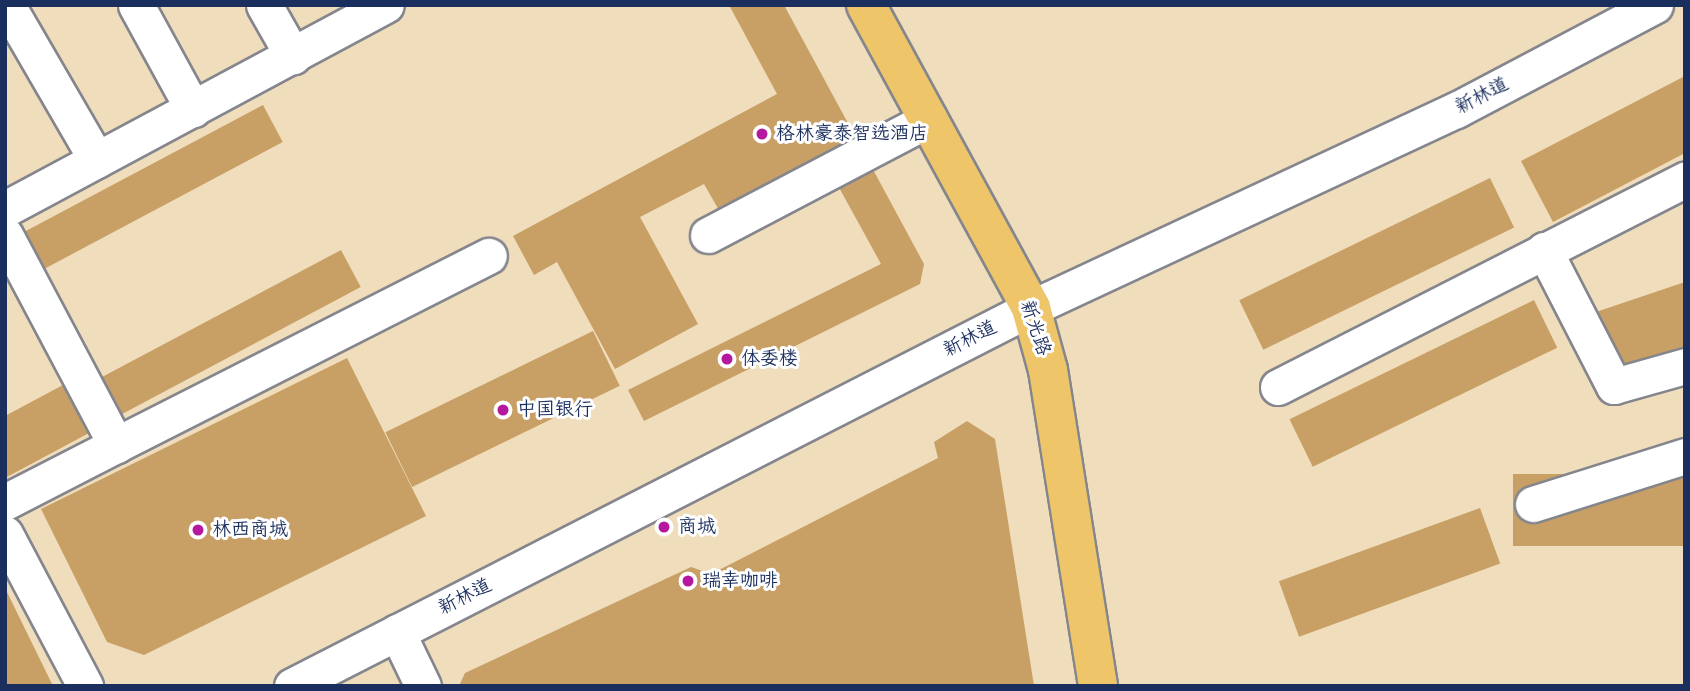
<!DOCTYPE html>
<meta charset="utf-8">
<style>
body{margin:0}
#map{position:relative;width:1690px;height:691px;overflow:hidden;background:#efddbc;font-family:"Balsamiq Sans","LXGW WenKai TC",sans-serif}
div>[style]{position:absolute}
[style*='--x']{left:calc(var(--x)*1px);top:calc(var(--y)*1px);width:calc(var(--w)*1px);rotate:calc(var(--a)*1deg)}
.building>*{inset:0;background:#c89f65;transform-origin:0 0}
.roads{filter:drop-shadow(2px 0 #85868d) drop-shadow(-2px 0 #85868d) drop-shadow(0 2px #85868d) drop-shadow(0 -2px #85868d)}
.minor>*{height:35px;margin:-17.5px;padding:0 17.5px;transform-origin:17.5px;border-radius:17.5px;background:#fff}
.major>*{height:38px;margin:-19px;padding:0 19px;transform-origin:19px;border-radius:19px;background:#eec569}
.dots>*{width:19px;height:19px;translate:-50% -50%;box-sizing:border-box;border:4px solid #fff;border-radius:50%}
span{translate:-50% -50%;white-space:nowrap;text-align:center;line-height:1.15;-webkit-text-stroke:6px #fff;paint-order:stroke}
.street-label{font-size:19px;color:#1b2f5e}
.poi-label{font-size:19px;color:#1b2f5e}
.left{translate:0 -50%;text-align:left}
.frame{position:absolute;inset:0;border:7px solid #1b2f5e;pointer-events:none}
</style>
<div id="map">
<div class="building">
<div style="clip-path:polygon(729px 5px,784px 5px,862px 149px,720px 212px,704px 184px,640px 217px,698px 324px,615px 369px,557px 262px,534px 275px,513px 236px,777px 94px)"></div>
<div style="clip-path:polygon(1685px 76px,1685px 153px,1553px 222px,1521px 161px)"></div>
<div style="left:263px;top:105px;width:42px;height:284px;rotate:62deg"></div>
<div style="clip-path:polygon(870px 164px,924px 264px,920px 284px,644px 421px,628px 390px,881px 264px,836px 182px)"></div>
<div style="left:1490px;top:178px;width:55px;height:279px;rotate:64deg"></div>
<div style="left:341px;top:250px;width:42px;height:284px;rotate:62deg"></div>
<div style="clip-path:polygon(1685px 282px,1685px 354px,1611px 379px,1590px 314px)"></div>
<div style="left:1534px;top:300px;width:53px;height:272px;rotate:64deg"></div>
<div style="left:593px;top:331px;width:61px;height:231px;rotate:64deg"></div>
<div style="clip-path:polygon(347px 358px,426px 516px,144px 655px,107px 642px,41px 509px)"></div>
<div style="clip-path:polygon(63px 385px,89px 433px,5px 478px,5px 416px)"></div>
<div style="clip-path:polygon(967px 421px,995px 439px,1034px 686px,459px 686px,465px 673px,691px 567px,711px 574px,938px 458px,934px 442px)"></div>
<div style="left:1685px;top:474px;width:72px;height:172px;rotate:90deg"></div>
<div style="left:1480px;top:508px;width:59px;height:214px;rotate:70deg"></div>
<div style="clip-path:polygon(5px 588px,53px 686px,5px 686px)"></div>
</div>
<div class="roads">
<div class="minor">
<div style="--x:7;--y:5;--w:179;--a:59.9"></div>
<div style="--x:136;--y:5;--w:119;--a:61.3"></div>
<div style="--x:264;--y:5;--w:59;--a:60.4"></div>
<div style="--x:5;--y:209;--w:432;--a:-28.2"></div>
<div style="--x:5;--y:235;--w:238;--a:62.1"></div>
<div style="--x:116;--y:445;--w:125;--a:152.8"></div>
<div style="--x:708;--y:235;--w:250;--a:-27.7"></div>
<div style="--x:1544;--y:250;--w:153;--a:62.8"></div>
<div style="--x:1614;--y:386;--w:74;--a:-15.7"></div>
<div style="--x:1278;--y:387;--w:457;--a:-27"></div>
<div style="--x:116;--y:445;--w:418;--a:-26.9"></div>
<div style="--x:1533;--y:504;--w:159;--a:-17.5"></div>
<div style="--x:5;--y:534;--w:172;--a:62.2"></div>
<div style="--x:397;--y:632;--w:60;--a:64.3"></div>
<div style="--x:292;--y:686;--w:830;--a:-27.09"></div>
<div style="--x:1031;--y:308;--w:469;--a:-25"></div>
<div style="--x:1456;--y:110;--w:225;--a:-27.8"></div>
</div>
<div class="major">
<div style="--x:866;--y:5;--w:345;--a:61.4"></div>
<div style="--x:1031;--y:308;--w:64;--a:74.7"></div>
<div style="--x:1048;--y:370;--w:320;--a:81"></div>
</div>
</div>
<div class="dots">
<div style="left:762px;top:134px;background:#b5179e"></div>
<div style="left:727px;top:359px;background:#b5179e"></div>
<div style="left:503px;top:410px;background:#b5179e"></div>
<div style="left:664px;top:527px;background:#b5179e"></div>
<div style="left:198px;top:530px;background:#b5179e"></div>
<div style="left:688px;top:581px;background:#b5179e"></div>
</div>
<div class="street-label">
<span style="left:1482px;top:96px;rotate:-27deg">新林道</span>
<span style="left:1035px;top:328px;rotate:71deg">新光路</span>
<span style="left:970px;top:339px;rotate:-27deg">新林道</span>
<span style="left:465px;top:597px;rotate:-27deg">新林道</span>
</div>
<div class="poi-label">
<span class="left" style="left:776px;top:134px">格林豪泰智选酒店</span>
<span class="left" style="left:741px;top:359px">体委楼</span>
<span class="left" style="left:517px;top:410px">中国银行</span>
<span class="left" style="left:678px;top:527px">商城</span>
<span class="left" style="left:212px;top:530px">林西商城</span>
<span class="left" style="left:702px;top:581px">瑞幸咖啡</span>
</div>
<div class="frame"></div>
</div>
